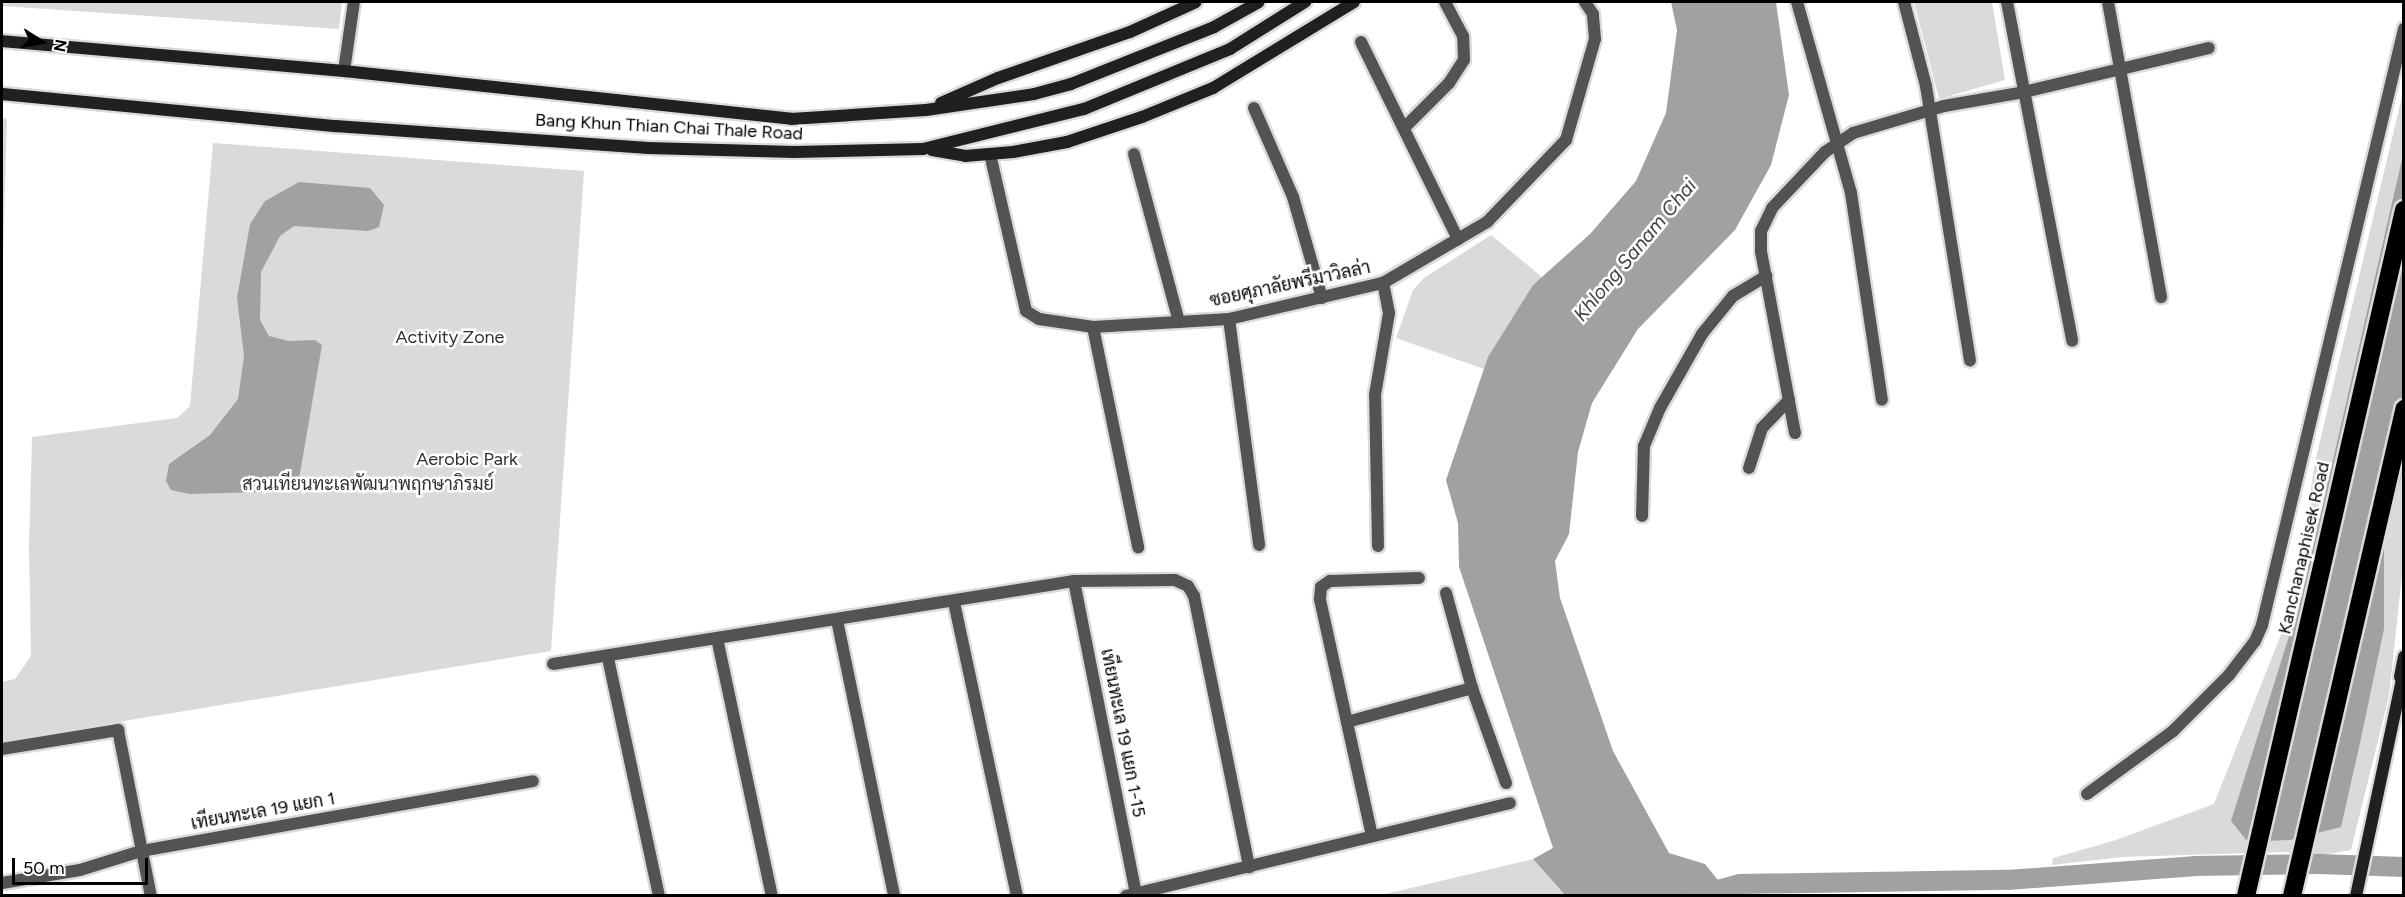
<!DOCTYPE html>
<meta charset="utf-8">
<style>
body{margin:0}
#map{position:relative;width:2405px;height:897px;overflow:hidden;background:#fff;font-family:Figtree,Sarabun,sans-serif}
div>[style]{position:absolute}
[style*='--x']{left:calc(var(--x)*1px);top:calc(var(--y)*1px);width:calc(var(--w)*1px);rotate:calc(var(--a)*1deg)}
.green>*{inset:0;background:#dadada}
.water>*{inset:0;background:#a1a1a1}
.canal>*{height:20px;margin:-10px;padding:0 10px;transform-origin:10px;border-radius:10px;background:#a1a1a1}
.roads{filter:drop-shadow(2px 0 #dbdbdb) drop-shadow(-2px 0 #dbdbdb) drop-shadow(0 2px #dbdbdb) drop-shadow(0 -2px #dbdbdb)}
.street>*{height:12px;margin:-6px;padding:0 6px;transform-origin:6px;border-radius:6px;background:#535353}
.secondary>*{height:12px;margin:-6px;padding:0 6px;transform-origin:6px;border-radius:6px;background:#202020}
.highway>*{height:18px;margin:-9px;padding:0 9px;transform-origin:9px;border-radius:9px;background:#000}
span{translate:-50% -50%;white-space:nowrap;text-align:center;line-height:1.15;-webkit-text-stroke:5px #fff;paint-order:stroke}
.street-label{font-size:18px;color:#000}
.park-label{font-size:18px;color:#313131}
.water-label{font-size:20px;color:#424242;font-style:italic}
.frame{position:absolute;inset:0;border:3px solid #000;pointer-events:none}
.north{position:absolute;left:12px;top:12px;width:60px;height:60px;-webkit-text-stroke:4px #fff;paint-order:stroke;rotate:101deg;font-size:16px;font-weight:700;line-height:24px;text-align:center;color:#000}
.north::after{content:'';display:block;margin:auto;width:21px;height:27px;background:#000;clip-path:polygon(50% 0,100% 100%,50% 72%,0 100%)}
.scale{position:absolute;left:12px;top:858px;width:136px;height:27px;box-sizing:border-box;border:3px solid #000;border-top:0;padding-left:8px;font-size:18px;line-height:21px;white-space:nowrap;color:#000;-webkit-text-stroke:4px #fff;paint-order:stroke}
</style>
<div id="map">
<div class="green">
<div style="clip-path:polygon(2px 2px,342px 2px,339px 29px,2px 6px)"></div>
<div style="clip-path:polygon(1914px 2px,1992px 2px,2005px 80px,1939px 99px)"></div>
<div style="clip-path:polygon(2403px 92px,2403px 565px,2389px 696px,2351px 850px,2312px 857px,2285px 852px,2122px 857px,2052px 865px,2053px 858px,2116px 840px,2214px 804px,2293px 604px,2315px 462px)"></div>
<div style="clip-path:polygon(2px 118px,7px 119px,2px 290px)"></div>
<div style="clip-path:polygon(213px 143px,584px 171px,551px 651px,2px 741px,2px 682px,15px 679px,31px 656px,29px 546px,32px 437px,177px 418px,190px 406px)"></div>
<div style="clip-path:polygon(1491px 235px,1542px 277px,1533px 285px,1484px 369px,1396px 338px,1413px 290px,1424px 278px)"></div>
<div style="clip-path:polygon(1533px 859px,1565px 895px,1377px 896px)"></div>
</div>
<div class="water">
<div style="clip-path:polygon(1671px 2px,1776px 2px,1789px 95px,1771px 165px,1735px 230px,1638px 329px,1592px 403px,1578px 452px,1569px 534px,1555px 561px,1560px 598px,1613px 751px,1669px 853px,1705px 864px,1730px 895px,1565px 895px,1533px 859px,1553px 848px,1459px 567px,1458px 523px,1446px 480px,1488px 357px,1533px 285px,1590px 234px,1636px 181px,1666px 113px,1677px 30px)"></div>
<div style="clip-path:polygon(2403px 155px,2403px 468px,2384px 545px,2384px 629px,2360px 743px,2341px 827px,2290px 840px,2248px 842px,2231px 821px,2302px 595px)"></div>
<div style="clip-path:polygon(299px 182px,370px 188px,384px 205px,379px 227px,368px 231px,294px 226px,280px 236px,261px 272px,260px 320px,269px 336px,289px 341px,315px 340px,322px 345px,297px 491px,189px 494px,171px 490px,166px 481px,169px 464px,210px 435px,238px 399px,244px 356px,237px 298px,250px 224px,265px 201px)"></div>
</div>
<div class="canal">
<div style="--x:1695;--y:896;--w:47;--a:-14.9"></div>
<div style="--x:1740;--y:884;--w:267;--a:-0.9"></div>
<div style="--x:2007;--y:880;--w:190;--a:-4.2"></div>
<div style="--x:2196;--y:866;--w:123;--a:-0.9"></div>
<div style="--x:2319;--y:864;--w:85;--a:2"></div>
</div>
<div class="roads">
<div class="street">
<div style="--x:1797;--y:2;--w:198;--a:74.2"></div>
<div style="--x:1851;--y:193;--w:209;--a:81.5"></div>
<div style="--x:1904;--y:2;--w:87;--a:75.3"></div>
<div style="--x:1926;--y:86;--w:278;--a:80.9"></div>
<div style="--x:2007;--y:2;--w:345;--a:79.1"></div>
<div style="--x:2108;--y:2;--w:300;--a:79.8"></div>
<div style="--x:1361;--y:42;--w:220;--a:63.8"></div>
<div style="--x:344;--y:71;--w:70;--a:-81.8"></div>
<div style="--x:1254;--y:108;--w:97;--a:66.3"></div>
<div style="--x:1293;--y:197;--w:105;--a:74"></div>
<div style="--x:1404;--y:128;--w:64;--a:-45"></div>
<div style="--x:1449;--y:83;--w:27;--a:-57"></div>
<div style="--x:1464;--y:60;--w:24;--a:-92"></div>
<div style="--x:1463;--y:36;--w:38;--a:-118"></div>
<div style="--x:990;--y:154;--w:161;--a:77.1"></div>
<div style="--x:1026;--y:311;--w:15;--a:32"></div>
<div style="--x:1039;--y:319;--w:55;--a:8.4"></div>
<div style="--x:1093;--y:327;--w:136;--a:-3.4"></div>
<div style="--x:1229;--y:319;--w:158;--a:-13.2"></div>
<div style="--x:1383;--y:283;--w:121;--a:-30.4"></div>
<div style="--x:1487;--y:222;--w:114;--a:-46.1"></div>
<div style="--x:1566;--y:140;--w:105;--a:-74"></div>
<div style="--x:1595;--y:39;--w:25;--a:-95"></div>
<div style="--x:1593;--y:14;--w:14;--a:-124"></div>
<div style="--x:1134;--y:154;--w:174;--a:75"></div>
<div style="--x:1229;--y:319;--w:228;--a:82.4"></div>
<div style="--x:1093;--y:327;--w:225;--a:78.4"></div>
<div style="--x:1795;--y:433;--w:184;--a:-100.6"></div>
<div style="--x:1761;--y:252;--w:21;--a:-90"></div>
<div style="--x:1761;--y:231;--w:25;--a:-64"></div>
<div style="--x:1772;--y:208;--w:77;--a:-46.6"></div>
<div style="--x:1825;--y:152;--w:34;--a:-34"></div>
<div style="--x:1853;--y:133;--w:95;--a:-16.5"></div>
<div style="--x:1944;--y:106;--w:81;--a:-9.9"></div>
<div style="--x:2024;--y:92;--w:190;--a:-13.4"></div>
<div style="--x:1749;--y:468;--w:42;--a:-72"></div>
<div style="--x:1762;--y:428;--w:39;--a:-46"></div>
<div style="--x:1642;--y:516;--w:70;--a:-88.4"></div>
<div style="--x:1644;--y:446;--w:41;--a:-67.2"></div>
<div style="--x:1660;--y:408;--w:85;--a:-60.4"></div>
<div style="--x:1702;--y:334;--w:49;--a:-50.8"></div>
<div style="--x:1733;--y:296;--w:39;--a:-31"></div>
<div style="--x:1378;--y:546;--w:151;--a:-91.1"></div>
<div style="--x:1375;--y:395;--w:83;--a:-80.3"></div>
<div style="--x:1389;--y:313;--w:31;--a:-101"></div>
<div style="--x:1074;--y:581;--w:318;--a:78.8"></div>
<div style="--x:1446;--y:593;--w:98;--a:74.7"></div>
<div style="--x:1472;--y:688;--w:101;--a:70.3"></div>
<div style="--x:954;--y:602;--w:301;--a:77.9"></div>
<div style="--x:837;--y:620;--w:282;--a:78.3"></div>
<div style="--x:717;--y:638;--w:264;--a:78"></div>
<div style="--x:608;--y:658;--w:243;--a:77.9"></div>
<div style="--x:553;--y:664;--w:528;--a:-9.05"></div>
<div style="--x:1074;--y:581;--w:101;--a:-0.6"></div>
<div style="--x:1175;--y:580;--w:14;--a:25"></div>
<div style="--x:1188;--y:586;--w:12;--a:59"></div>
<div style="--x:1194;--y:596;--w:277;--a:78.5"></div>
<div style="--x:1347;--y:722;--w:130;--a:-15.2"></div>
<div style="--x:2;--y:749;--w:118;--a:-9.3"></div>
<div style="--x:118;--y:730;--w:169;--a:78.8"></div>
<div style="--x:2087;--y:794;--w:107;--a:-36.2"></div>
<div style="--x:2173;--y:731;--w:79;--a:-45"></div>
<div style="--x:2229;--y:675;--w:43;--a:-52.6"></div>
<div style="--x:2255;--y:641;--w:17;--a:-66"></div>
<div style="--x:2262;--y:625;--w:613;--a:-76.6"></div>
<div style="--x:1372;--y:836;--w:243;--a:-102.4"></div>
<div style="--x:1320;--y:599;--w:12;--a:-85"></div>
<div style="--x:1321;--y:587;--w:11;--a:-34"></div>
<div style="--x:1330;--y:581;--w:89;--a:-1.9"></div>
<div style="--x:2;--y:883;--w:79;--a:-9.5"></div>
<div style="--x:80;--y:870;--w:64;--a:-17.3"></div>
<div style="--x:141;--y:851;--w:398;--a:-10.1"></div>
<div style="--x:1126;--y:896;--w:395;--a:-13.6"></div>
</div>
<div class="secondary">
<div style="--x:2;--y:41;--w:343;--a:5"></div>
<div style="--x:344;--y:71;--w:450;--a:6.1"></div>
<div style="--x:791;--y:119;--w:135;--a:-3.8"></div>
<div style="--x:926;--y:110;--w:109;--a:-8.4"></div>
<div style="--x:1034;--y:94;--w:38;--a:-15"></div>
<div style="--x:1071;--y:84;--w:154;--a:-21.7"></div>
<div style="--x:1214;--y:27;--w:51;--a:-29.1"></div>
<div style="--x:2;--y:94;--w:335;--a:5.5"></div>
<div style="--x:335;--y:126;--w:314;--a:4"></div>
<div style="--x:648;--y:148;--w:146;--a:1.6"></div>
<div style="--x:794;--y:152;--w:129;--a:-1.3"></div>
<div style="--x:923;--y:149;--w:166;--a:-14"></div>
<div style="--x:1084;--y:109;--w:158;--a:-22.3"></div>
<div style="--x:1230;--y:49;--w:89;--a:-32.1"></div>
<div style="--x:941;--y:103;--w:62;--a:-23.7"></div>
<div style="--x:998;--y:78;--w:140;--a:-19.2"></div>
<div style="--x:1130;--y:32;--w:72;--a:-24.4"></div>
<div style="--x:932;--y:150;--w:34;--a:10"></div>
<div style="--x:965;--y:156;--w:48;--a:-4.8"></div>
<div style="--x:1013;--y:152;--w:55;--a:-10.5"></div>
<div style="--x:1067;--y:142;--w:79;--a:-18.4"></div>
<div style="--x:1142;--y:117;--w:77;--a:-22.2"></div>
<div style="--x:1213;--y:88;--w:165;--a:-31.4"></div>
<div style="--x:2400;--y:677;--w:21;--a:-79"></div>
<div style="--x:2356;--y:896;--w:231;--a:-78"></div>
</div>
<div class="highway">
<div style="--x:2246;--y:896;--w:704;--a:-77.03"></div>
<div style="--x:2292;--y:896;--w:500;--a:-77"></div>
</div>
</div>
<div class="street-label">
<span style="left:669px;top:127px;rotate:3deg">Bang Khun Thian Chai Thale Road</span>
<span style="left:1290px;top:284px;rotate:-12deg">ซอยศุภาลัยพรีมาวิลล่า</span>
<span style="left:2304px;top:548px;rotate:-77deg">Kanchanaphisek Road</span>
<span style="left:1123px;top:733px;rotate:79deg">เทียนทะเล 19 แยก 1-15</span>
<span style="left:263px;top:811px;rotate:-10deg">เทียนทะเล 19 แยก 1</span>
</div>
<div class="park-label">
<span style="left:450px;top:337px">Activity Zone</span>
<span style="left:467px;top:459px">Aerobic Park</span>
<span style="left:368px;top:484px">สวนเทียนทะเลพัฒนาพฤกษาภิรมย์</span>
</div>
<div class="water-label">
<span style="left:1635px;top:250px;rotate:-50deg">Khlong Sanam Chai</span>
</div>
<div class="frame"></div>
<div class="north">N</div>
<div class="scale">50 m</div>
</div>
